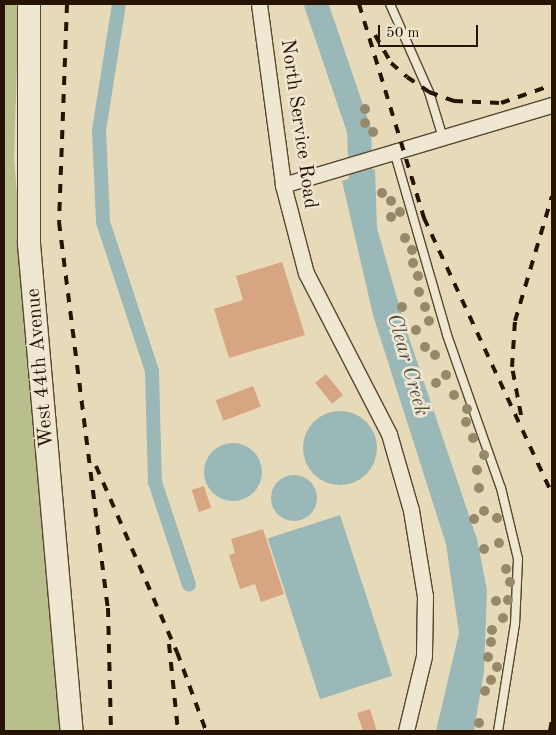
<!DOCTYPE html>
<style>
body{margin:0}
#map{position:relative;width:556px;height:735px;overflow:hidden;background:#e7dab9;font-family:"Old Standard TT",serif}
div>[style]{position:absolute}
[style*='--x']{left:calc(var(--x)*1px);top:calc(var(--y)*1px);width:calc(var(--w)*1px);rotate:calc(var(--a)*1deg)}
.green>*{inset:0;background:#b9be8d}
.water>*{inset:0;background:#9ab8b8;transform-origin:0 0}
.round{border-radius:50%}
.canal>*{height:14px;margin:-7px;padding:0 7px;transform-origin:7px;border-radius:7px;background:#9ab8b8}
.river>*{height:24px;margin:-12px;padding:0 12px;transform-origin:12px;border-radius:12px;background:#9ab8b8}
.building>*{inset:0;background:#d8a582;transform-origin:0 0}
.roads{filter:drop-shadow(1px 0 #57462e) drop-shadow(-1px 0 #57462e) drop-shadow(0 1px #57462e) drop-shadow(0 -1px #57462e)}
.lane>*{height:8px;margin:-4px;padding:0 4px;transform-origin:4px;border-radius:4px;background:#efe7d2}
.street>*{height:15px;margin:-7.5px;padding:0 7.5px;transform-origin:7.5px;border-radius:7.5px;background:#efe7d2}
.secondary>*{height:22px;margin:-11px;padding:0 11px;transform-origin:11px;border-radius:11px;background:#efe7d2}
.rail>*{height:4px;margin-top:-2px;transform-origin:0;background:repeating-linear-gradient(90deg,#271400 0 9px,transparent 0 18px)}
.trees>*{width:10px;height:10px;margin:-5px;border-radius:50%;background:#96896a}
span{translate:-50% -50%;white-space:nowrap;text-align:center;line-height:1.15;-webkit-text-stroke:5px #efe7d2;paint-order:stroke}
.street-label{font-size:20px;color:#271400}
.water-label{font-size:21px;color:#4f4d40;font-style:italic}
.frame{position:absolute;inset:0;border:5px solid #271400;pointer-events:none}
.scale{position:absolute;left:378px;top:25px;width:100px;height:22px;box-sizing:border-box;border:2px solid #271400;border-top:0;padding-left:6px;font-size:15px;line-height:18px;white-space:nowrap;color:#271400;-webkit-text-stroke:4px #efe7d2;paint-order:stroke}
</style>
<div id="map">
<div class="green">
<div style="clip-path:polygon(4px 4px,19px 4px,14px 158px,61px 731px,4px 731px)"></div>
</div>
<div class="water">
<div style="clip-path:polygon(375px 169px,377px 228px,405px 326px,477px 539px,487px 590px,484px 671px,474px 731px,436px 731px,459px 633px,446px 544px,373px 315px,342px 181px)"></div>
<div class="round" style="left:303px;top:411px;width:74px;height:74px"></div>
<div class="round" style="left:204px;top:443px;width:58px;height:58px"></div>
<div class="round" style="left:271px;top:475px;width:46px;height:46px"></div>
<div style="left:340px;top:515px;width:169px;height:76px;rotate:72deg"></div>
</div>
<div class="canal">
<div style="--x:119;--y:4;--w:128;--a:99"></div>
<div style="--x:99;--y:130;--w:92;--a:87.5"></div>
<div style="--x:103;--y:222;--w:157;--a:71.8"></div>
<div style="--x:152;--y:371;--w:111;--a:88.5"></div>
<div style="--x:155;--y:482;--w:108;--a:71.7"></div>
</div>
<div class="river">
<div style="--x:316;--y:4;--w:133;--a:71.2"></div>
<div style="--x:359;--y:130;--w:77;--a:87.8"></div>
</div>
<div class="building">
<div style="clip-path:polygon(282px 262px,305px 335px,229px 358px,214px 309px,243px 300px,236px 276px)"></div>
<div style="left:326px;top:374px;width:27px;height:14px;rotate:51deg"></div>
<div style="left:253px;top:386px;width:22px;height:40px;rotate:69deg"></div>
<div style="left:204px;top:486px;width:23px;height:13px;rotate:72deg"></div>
<div style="clip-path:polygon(263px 529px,284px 594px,261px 602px,255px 584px,240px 589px,229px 555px,235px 553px,231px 539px)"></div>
<div style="clip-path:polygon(370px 709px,377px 731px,363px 731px,357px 713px)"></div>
</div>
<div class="roads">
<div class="lane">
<div style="--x:390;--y:4;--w:96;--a:66.1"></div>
<div style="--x:429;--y:92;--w:48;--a:73.1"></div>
<div style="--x:394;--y:151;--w:191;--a:73.9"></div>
<div style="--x:447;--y:335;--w:162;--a:70.6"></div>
<div style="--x:501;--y:488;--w:73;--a:76.5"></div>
<div style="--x:518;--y:559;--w:65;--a:92.6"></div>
<div style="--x:515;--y:624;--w:108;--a:99"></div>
</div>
<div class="street">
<div style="--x:259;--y:4;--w:183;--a:82.4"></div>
<div style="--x:283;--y:185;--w:91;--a:75.4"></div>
<div style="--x:306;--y:273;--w:181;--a:62.7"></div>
<div style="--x:389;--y:434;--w:79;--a:73.9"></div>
<div style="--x:411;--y:510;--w:87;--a:80.8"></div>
<div style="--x:425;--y:596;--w:60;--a:91"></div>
<div style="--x:424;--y:656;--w:77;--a:103.5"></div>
<div style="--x:283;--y:185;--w:281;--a:-16.6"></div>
</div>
<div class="secondary">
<div style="--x:29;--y:4;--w:240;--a:90"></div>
<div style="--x:29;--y:244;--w:489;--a:85"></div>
</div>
</div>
<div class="rail">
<div style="--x:67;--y:4;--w:218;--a:92.1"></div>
<div style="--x:59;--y:222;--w:389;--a:82.8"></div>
<div style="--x:108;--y:608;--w:123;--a:88.6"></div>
<div style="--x:359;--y:4;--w:224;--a:73.1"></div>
<div style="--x:424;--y:218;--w:304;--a:65.1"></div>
<div style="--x:375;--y:35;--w:32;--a:60"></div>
<div style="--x:391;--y:63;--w:21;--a:41"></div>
<div style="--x:407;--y:77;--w:27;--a:34"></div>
<div style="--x:429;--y:92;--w:27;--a:20"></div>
<div style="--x:454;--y:101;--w:47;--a:2.4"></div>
<div style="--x:501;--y:103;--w:54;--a:-19.4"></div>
<div style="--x:521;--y:415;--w:49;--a:-100.6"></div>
<div style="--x:512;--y:367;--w:46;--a:-86.3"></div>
<div style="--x:515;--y:321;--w:130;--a:-73.5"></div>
<div style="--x:96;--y:466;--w:203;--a:66.5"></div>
<div style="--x:177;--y:652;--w:84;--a:69.8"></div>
<div style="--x:169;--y:644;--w:87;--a:84.1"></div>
<div style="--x:550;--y:731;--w:11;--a:-80"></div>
</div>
<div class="trees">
<div style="left:365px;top:109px"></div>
<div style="left:365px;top:123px"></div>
<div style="left:373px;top:132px"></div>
<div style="left:382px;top:193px"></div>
<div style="left:391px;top:201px"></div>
<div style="left:400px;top:212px"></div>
<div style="left:391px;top:217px"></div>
<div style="left:405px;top:238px"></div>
<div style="left:412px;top:250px"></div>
<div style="left:413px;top:263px"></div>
<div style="left:418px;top:276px"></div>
<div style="left:419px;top:292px"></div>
<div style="left:402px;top:307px"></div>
<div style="left:425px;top:307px"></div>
<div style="left:429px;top:321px"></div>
<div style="left:416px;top:330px"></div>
<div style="left:425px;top:347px"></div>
<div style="left:435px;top:355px"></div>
<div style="left:446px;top:375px"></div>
<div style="left:436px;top:383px"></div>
<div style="left:454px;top:395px"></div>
<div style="left:467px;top:409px"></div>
<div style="left:466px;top:422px"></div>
<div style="left:473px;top:438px"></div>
<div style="left:484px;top:455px"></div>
<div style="left:477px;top:470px"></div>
<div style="left:479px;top:488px"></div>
<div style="left:484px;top:511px"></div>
<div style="left:497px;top:518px"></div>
<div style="left:474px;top:519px"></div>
<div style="left:499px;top:543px"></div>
<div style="left:484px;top:549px"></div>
<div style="left:506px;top:569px"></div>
<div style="left:510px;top:582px"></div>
<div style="left:508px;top:600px"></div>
<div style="left:496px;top:601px"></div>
<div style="left:503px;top:618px"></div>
<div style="left:492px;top:630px"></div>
<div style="left:491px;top:642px"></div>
<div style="left:488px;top:657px"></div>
<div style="left:497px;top:667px"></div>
<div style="left:491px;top:680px"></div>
<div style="left:485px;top:691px"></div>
<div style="left:479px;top:723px"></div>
</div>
<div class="street-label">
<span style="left:298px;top:124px;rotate:82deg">North Service Road</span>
<span style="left:41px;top:368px;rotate:-95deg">West 44th Avenue</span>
</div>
<div class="water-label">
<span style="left:407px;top:365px;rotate:74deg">Clear Creek</span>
</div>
<div class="frame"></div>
<div class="scale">50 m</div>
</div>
